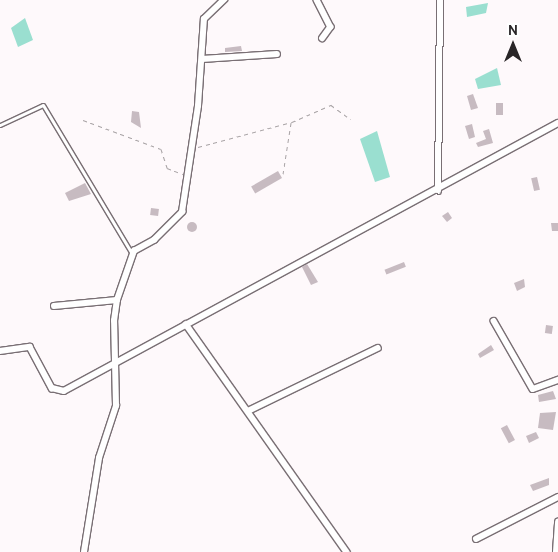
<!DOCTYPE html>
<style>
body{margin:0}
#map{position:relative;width:558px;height:552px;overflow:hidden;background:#fef9fb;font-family:Cabin,sans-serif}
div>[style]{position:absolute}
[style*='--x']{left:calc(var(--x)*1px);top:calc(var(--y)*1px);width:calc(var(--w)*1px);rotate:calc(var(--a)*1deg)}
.water>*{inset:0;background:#9adfd0}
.building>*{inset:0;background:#c7bbc1;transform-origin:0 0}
.round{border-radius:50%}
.path>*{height:1px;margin-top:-0.5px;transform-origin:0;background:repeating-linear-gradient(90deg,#a8a3a5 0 4px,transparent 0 8px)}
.roads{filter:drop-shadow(1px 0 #796f74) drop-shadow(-1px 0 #796f74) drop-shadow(0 1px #796f74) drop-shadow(0 -1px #796f74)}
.service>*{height:3px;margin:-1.5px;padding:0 1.5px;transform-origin:1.5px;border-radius:1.5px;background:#fff}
.minor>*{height:5.5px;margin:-2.75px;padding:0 2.75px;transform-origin:2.75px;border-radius:2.75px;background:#fff}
span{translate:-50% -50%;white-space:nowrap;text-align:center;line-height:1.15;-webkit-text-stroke:4px #fff;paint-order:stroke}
.north{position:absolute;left:488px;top:20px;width:50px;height:50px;-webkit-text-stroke:4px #fff;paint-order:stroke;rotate:0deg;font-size:14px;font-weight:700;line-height:20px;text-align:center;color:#292527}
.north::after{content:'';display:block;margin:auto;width:18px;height:22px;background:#292527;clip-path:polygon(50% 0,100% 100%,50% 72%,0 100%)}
</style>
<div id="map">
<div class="water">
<div style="clip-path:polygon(488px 3px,486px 13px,467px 17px,466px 7px)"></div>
<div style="clip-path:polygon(25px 18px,33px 40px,18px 47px,11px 28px)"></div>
<div style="clip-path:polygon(497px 68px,501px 85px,478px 89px,475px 79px)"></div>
<div style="clip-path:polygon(377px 131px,390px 177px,375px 182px,360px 139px)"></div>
</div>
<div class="building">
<div style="clip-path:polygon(241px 46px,242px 51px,225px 52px,225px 48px)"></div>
<div style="clip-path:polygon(473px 94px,478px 108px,471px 110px,467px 96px)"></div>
<div style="left:496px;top:103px;width:7px;height:12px"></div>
<div style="clip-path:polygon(132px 111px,139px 112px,141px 128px,131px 122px)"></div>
<div style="clip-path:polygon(472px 124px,475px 137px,469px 139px,465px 126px)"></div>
<div style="clip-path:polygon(489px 129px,493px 143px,478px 147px,476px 143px,486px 139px,483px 131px)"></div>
<div style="left:278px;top:171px;width:8px;height:31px;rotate:60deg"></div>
<div style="left:537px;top:177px;width:13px;height:6px;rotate:77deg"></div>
<div style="clip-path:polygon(85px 183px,91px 194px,69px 201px,65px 193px)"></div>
<div style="left:151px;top:208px;width:8px;height:7px;rotate:7deg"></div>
<div style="clip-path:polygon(448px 212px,452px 218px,447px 222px,442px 216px)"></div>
<div class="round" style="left:187px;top:222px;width:10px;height:10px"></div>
<div style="clip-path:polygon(551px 223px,558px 223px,558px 231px,552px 231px)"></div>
<div style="left:404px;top:262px;width:5px;height:21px;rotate:68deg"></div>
<div style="clip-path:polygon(307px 264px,318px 282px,311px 285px,302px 267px)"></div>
<div style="clip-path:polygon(524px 279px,525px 287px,517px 291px,514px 283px)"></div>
<div style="left:546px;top:325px;width:7px;height:8px;rotate:8deg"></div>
<div style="clip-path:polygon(491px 345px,494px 350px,480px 358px,478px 354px)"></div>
<div style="clip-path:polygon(553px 391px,556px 399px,539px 402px,538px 395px)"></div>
<div style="clip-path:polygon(556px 412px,553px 430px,538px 428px,540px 413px)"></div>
<div style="left:507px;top:425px;width:17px;height:7px;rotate:62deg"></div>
<div style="clip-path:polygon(536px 432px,539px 438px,529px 443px,526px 436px)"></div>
<div style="clip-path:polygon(549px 478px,549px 485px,533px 491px,530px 485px)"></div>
</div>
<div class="path">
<div style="--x:83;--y:120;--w:83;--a:20.4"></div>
<div style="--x:161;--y:149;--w:20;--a:72"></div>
<div style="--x:167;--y:168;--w:17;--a:21"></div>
<div style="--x:198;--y:147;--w:97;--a:-14.9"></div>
<div style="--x:292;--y:122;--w:43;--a:-23.6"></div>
<div style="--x:331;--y:105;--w:24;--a:36"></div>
<div style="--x:283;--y:174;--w:52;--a:-81.1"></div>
</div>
<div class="roads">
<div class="service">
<div style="--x:0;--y:125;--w:47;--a:-24.9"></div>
<div style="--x:43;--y:105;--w:174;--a:59.1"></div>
</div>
<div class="minor">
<div style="--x:317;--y:0;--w:30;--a:63"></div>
<div style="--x:331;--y:27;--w:14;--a:126"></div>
<div style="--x:202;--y:59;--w:75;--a:-3.8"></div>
<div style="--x:438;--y:191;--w:191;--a:-89.4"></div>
<div style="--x:54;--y:306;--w:63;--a:-5.4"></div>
<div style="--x:494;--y:321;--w:78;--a:60.2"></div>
<div style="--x:533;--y:389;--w:27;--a:-20"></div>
<div style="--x:186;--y:324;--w:279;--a:54.8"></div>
<div style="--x:0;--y:351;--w:30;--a:-8"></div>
<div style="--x:30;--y:347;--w:47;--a:61.8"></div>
<div style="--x:52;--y:388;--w:12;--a:14"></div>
<div style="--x:64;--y:391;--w:562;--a:-28.48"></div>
<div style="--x:248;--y:411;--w:144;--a:-25.9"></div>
<div style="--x:476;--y:539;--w:92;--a:-27.1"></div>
<div style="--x:84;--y:552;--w:95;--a:-80.9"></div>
<div style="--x:99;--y:458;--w:55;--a:-71.9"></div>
<div style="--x:116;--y:406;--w:85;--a:-91.3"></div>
<div style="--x:114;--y:321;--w:21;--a:-82"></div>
<div style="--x:117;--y:300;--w:52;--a:-70.9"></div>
<div style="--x:134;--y:251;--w:23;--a:-29"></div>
<div style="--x:154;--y:240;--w:40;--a:-45"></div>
<div style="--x:182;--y:212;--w:107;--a:-81.4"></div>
<div style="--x:198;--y:106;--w:87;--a:-86.1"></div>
<div style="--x:204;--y:19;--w:28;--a:-44"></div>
<div style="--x:556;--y:552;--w:30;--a:-86"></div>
</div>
</div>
<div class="north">N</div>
</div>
